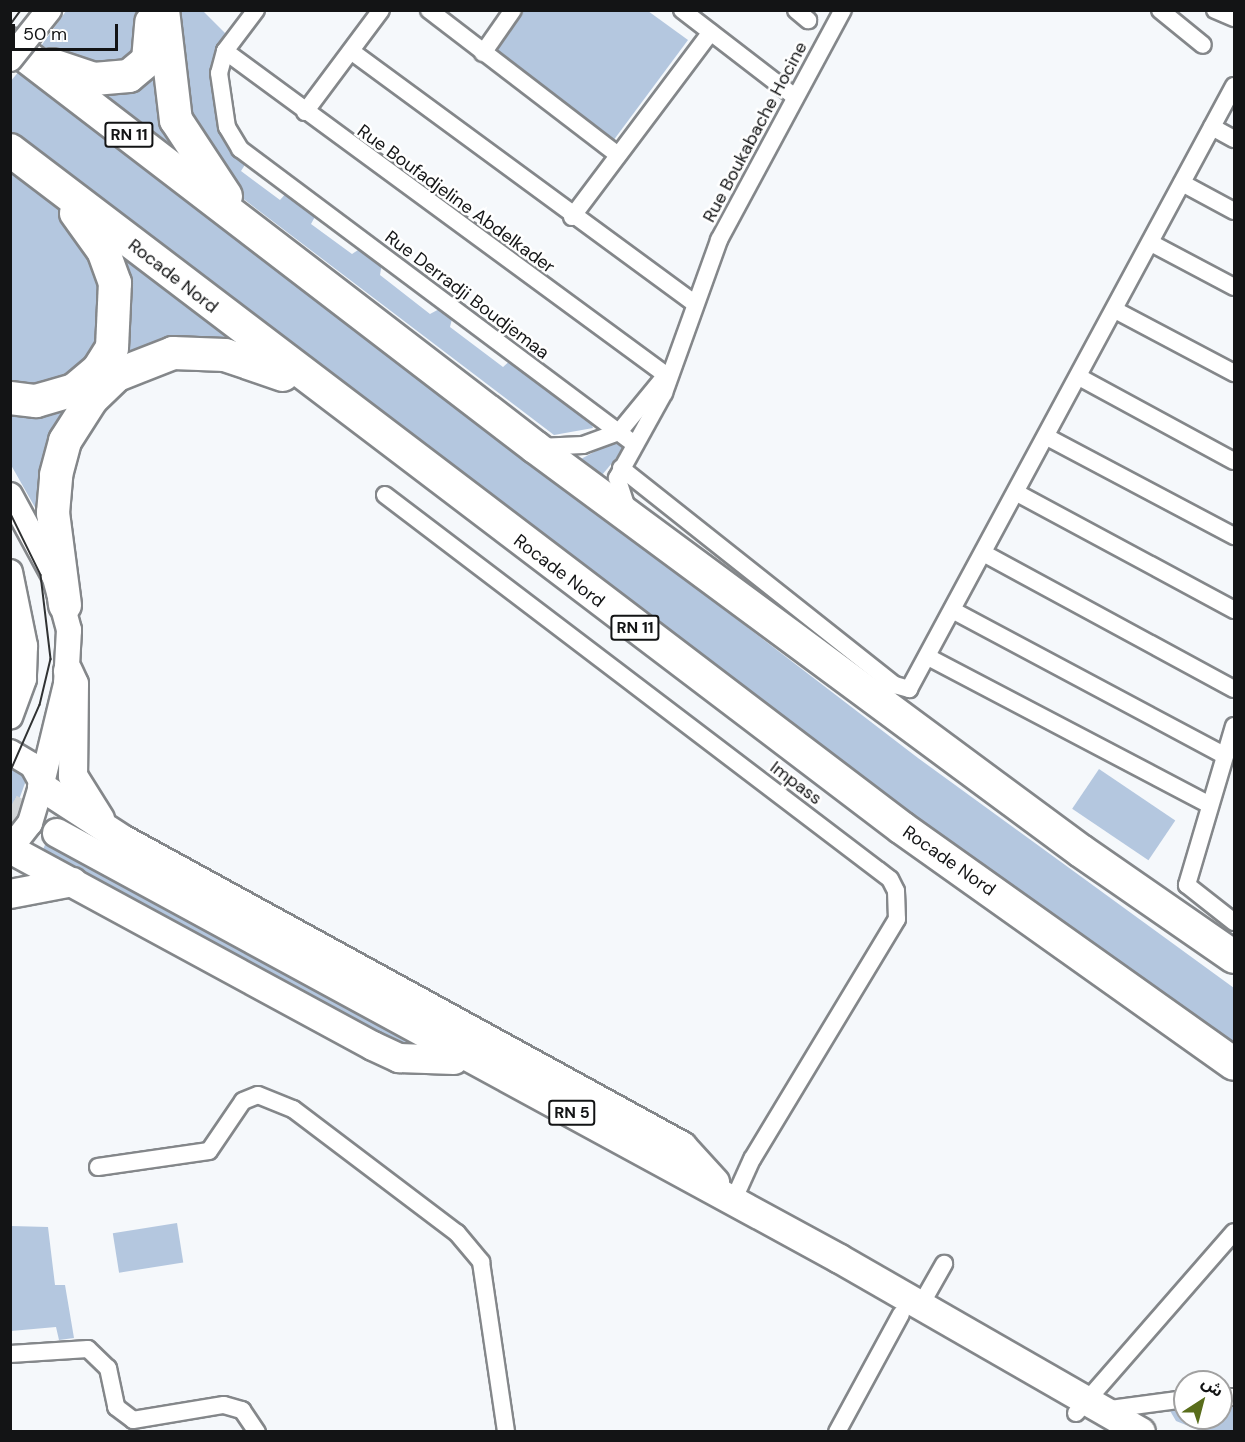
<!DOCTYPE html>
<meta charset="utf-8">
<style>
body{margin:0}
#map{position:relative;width:1245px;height:1442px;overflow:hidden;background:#f5f8fb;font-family:"DM Sans","Noto Sans Arabic",sans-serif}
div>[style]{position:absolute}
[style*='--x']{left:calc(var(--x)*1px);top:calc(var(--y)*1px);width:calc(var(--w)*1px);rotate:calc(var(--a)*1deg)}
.green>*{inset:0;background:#b4c7df;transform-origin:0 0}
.trunk-tunnel>*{height:28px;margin-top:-14px;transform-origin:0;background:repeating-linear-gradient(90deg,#d3d6d8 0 28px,transparent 0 42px)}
.roads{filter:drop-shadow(2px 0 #84878a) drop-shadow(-2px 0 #84878a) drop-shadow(0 2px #84878a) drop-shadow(0 -2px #84878a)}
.minor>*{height:16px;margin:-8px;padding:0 8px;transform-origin:8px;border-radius:8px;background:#fff}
.secondary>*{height:24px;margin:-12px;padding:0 12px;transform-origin:12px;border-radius:12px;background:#fff}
.trunk>*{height:28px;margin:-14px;padding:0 14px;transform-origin:14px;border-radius:14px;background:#fff}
.motorway>*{height:32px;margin:-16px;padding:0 16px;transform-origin:16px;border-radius:16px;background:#fff}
.tram>*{height:1.5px;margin:-0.75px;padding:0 0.75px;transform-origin:0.75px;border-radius:0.75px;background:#303233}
.bridges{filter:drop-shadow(2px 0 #84878a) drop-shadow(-2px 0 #84878a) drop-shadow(0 2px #84878a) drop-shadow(0 -2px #84878a)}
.secondary-bridge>*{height:24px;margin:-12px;padding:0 12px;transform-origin:12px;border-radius:12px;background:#fff}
span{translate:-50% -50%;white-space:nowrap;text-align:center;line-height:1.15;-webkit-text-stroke:5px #fff;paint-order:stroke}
.shield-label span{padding:2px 4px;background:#fff;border:2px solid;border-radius:4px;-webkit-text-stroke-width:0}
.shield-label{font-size:16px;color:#131415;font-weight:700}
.street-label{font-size:18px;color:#131415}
.frame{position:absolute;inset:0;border:12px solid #131415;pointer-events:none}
.north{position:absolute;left:1173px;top:1370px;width:60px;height:60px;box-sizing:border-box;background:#fff;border:2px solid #a1a1a1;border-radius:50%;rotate:36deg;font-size:16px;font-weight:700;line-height:24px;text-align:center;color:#131415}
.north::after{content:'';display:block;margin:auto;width:21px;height:27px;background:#596d1b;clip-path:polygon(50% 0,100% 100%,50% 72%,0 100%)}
.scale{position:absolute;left:12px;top:24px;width:106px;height:27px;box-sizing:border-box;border:3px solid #131415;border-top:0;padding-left:8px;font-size:18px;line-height:21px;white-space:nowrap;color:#131415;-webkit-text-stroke:4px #fff;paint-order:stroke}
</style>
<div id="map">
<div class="green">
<div style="clip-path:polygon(66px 11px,139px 11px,148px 38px,123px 73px,51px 53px,41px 46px)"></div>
<div style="clip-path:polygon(171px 11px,203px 11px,228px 36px,212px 69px,213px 96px,218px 128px,248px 160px,241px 171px,280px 200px,288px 191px,317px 213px,311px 224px,352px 254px,361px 248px,382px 263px,380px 275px,430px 314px,443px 307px,453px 315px,450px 327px,503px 367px,512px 359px,590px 420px,593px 428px,554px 435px,237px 194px,183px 126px)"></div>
<div style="clip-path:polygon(524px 11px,648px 11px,688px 40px,613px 141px,493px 52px)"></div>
<div style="clip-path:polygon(154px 63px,187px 159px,91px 86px)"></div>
<div style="clip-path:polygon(20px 70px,918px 758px,1234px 988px,1234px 1047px,887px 799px,11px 136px,10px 82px)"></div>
<div style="clip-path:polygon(10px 173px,59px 209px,99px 259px,105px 340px,67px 384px,11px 386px)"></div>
<div style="clip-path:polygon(109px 246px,250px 355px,107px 367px)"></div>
<div style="clip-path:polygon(86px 392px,45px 525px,11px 465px,10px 413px,36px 417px,66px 409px)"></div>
<div style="clip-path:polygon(620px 438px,628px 444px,602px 475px,581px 459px)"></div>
<div style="clip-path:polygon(11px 760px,27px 778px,11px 821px)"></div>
<div style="left:1099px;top:769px;width:92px;height:48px;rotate:34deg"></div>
<div style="clip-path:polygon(65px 817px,674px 1146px,169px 907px,420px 1046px,403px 1048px,41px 854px,54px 824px)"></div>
<div style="left:177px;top:1223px;width:40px;height:65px;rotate:81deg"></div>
<div style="clip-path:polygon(11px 1226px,48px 1227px,55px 1285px,65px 1285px,74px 1338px,59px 1340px,56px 1327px,11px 1331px)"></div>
<div style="clip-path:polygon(1221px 1403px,1234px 1403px,1234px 1431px,1201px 1431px,1176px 1421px,1169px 1409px,1185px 1405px,1185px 1418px,1221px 1418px)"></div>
</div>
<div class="trunk-tunnel">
<div style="--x:10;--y:808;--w:53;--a:28"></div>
</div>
<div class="roads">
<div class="minor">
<div style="--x:256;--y:10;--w:51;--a:127.1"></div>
<div style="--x:225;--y:51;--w:23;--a:105"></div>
<div style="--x:219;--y:73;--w:55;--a:81.6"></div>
<div style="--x:227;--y:127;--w:26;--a:59"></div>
<div style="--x:240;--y:149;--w:491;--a:36.8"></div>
<div style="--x:429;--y:10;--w:238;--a:37.5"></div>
<div style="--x:682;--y:10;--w:143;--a:37.6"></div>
<div style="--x:796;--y:10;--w:16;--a:40"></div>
<div style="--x:1160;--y:10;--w:55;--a:39.1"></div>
<div style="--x:1215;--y:10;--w:21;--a:23"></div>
<div style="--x:225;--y:51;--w:547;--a:36.3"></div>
<div style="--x:351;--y:51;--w:424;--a:36.3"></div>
<div style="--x:483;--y:53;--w:52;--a:-55.1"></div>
<div style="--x:305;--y:112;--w:127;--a:-53.3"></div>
<div style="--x:1212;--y:127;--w:25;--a:29"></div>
<div style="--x:1182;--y:183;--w:59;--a:28.3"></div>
<div style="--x:572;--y:217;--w:231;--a:-53.1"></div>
<div style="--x:1151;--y:243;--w:94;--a:27.9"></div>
<div style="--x:1115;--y:310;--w:135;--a:27.9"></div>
<div style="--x:1079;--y:377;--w:176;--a:28.5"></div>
<div style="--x:619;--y:432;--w:74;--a:-50.5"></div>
<div style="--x:1047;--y:437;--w:212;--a:27.9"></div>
<div style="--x:538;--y:447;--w:45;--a:-2.5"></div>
<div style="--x:583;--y:445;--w:38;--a:-20"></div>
<div style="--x:621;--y:468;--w:350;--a:38.4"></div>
<div style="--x:895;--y:685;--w:15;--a:16"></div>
<div style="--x:909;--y:689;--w:685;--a:-61.68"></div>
<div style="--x:1017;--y:493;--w:247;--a:28.3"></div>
<div style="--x:385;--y:495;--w:634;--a:37.25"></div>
<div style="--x:890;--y:879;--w:13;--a:63"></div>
<div style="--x:896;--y:891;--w:28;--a:88"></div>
<div style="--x:897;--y:919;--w:280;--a:121.1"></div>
<div style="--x:752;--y:1159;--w:46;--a:114.3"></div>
<div style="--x:627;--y:508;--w:32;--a:-108"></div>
<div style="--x:617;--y:478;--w:97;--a:-61.1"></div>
<div style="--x:664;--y:393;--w:163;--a:-70.2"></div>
<div style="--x:719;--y:240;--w:261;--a:-61.7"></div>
<div style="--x:985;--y:554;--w:283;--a:28.5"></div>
<div style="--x:954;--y:611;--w:307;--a:28.1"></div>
<div style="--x:928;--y:657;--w:318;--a:27.7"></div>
<div style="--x:1234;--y:726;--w:166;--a:106.5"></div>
<div style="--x:1187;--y:885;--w:60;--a:38.2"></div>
<div style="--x:98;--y:1167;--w:112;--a:-8.2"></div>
<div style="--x:209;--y:1151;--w:60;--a:-55.8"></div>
<div style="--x:243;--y:1101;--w:16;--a:-22"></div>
<div style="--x:258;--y:1095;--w:38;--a:22"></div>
<div style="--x:293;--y:1109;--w:206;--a:37.1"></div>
<div style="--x:457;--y:1233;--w:38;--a:50"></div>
<div style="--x:481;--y:1262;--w:172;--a:81.6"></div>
<div style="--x:919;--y:1308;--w:51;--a:-60.4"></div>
<div style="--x:10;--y:1354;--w:78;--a:-3.7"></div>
<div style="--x:88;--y:1349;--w:28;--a:44"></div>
<div style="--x:108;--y:1368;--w:40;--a:78"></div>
<div style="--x:116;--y:1407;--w:21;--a:37"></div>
<div style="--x:133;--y:1420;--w:92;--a:-9.4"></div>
<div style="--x:224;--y:1405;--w:19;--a:16"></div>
<div style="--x:242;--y:1410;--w:27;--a:56"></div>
<div style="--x:1221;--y:1397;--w:13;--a:0"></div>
<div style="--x:1103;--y:1410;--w:83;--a:-7.6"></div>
<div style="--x:1076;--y:1413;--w:240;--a:-48.9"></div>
<div style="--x:837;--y:1432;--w:134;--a:-61.5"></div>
</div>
<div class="secondary">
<div style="--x:10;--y:495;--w:94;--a:61.5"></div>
<div style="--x:55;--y:578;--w:54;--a:74.9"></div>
<div style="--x:69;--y:630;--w:54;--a:93.2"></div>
<div style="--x:66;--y:684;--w:102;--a:103.6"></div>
<div style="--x:10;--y:572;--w:76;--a:78.5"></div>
<div style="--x:25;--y:646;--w:33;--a:92"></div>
<div style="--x:24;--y:679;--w:40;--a:110.2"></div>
<div style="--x:10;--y:752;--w:26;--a:31"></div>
<div style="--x:32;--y:765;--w:21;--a:61"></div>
<div style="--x:42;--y:783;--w:42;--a:106.7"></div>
<div style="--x:30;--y:823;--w:33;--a:128"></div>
</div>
<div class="trunk">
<div style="--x:10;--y:622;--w:57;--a:90"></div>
<div style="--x:68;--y:671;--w:14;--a:65"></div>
<div style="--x:74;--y:684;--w:92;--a:90.6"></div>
<div style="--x:73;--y:776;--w:51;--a:57.9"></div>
<div style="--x:42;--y:787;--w:95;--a:33"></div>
<div style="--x:122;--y:839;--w:639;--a:28.73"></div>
<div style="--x:682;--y:1146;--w:49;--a:47.5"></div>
<div style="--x:57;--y:833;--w:891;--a:28.55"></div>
<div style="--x:840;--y:1259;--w:347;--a:29.9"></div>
<div style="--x:10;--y:849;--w:413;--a:28.5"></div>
<div style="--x:373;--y:1046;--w:29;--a:25"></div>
<div style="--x:399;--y:1058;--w:55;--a:2.1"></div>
<div style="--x:10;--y:894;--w:64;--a:-10.8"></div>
</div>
<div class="motorway">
<div style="--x:163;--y:10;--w:111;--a:83.3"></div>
<div style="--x:176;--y:120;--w:91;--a:56.7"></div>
<div style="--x:10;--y:44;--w:662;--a:37.51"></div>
<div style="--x:535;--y:447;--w:679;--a:36.5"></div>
<div style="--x:1081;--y:851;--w:186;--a:34.7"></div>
<div style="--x:52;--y:65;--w:44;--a:18.4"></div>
<div style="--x:94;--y:79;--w:35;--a:-5"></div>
<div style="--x:129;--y:76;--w:25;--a:-40"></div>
<div style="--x:148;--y:60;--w:38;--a:-85"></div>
<div style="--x:10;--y:150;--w:1120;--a:37.24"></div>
<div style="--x:902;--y:828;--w:407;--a:35.4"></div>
<div style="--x:10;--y:398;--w:26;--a:7"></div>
<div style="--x:36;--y:401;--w:40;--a:-16"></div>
<div style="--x:74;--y:390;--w:31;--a:-40"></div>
<div style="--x:98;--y:370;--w:26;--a:-58"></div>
<div style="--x:112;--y:348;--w:65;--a:-87.4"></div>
<div style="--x:115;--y:283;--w:33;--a:-110"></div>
<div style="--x:104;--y:252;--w:48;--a:-125.7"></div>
<div style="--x:65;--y:605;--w:93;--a:-97.4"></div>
<div style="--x:53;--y:513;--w:38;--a:-85"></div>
<div style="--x:56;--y:475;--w:35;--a:-75"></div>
<div style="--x:65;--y:441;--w:50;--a:-57.3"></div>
<div style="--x:92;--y:399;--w:35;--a:-44"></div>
<div style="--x:117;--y:375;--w:60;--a:-21.4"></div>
<div style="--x:173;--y:353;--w:52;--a:2.2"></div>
<div style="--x:225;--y:355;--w:61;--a:19"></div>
</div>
</div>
<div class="tram">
<div style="--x:10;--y:25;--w:19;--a:-54"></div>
<div style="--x:10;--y:40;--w:38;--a:-53"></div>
<div style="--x:10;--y:512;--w:70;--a:63.8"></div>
<div style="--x:41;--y:575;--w:85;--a:83.2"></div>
<div style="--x:51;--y:659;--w:47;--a:103.4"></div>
<div style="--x:40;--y:705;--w:74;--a:113.8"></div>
</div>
<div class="bridges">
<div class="secondary-bridge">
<div style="--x:10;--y:59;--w:63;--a:-51.5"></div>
</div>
</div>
<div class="shield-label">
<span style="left:129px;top:135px">RN 11</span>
<span style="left:635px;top:628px">RN 11</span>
<span style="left:572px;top:1113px">RN 5</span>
</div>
<div class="street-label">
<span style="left:755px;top:132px;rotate:-62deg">Rue Boukabache Hocine</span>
<span style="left:456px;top:199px;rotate:36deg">Rue Boufadjeline Abdelkader</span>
<span style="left:173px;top:276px;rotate:38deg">Rocade Nord</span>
<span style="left:467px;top:295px;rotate:37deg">Rue Derradji Boudjemaa</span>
<span style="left:559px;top:571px;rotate:37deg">Rocade Nord</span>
<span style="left:796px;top:783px;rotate:37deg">Impass</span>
<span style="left:949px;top:861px;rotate:35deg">Rocade Nord</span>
</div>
<div class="frame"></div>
<div class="north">ش</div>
<div class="scale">50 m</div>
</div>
